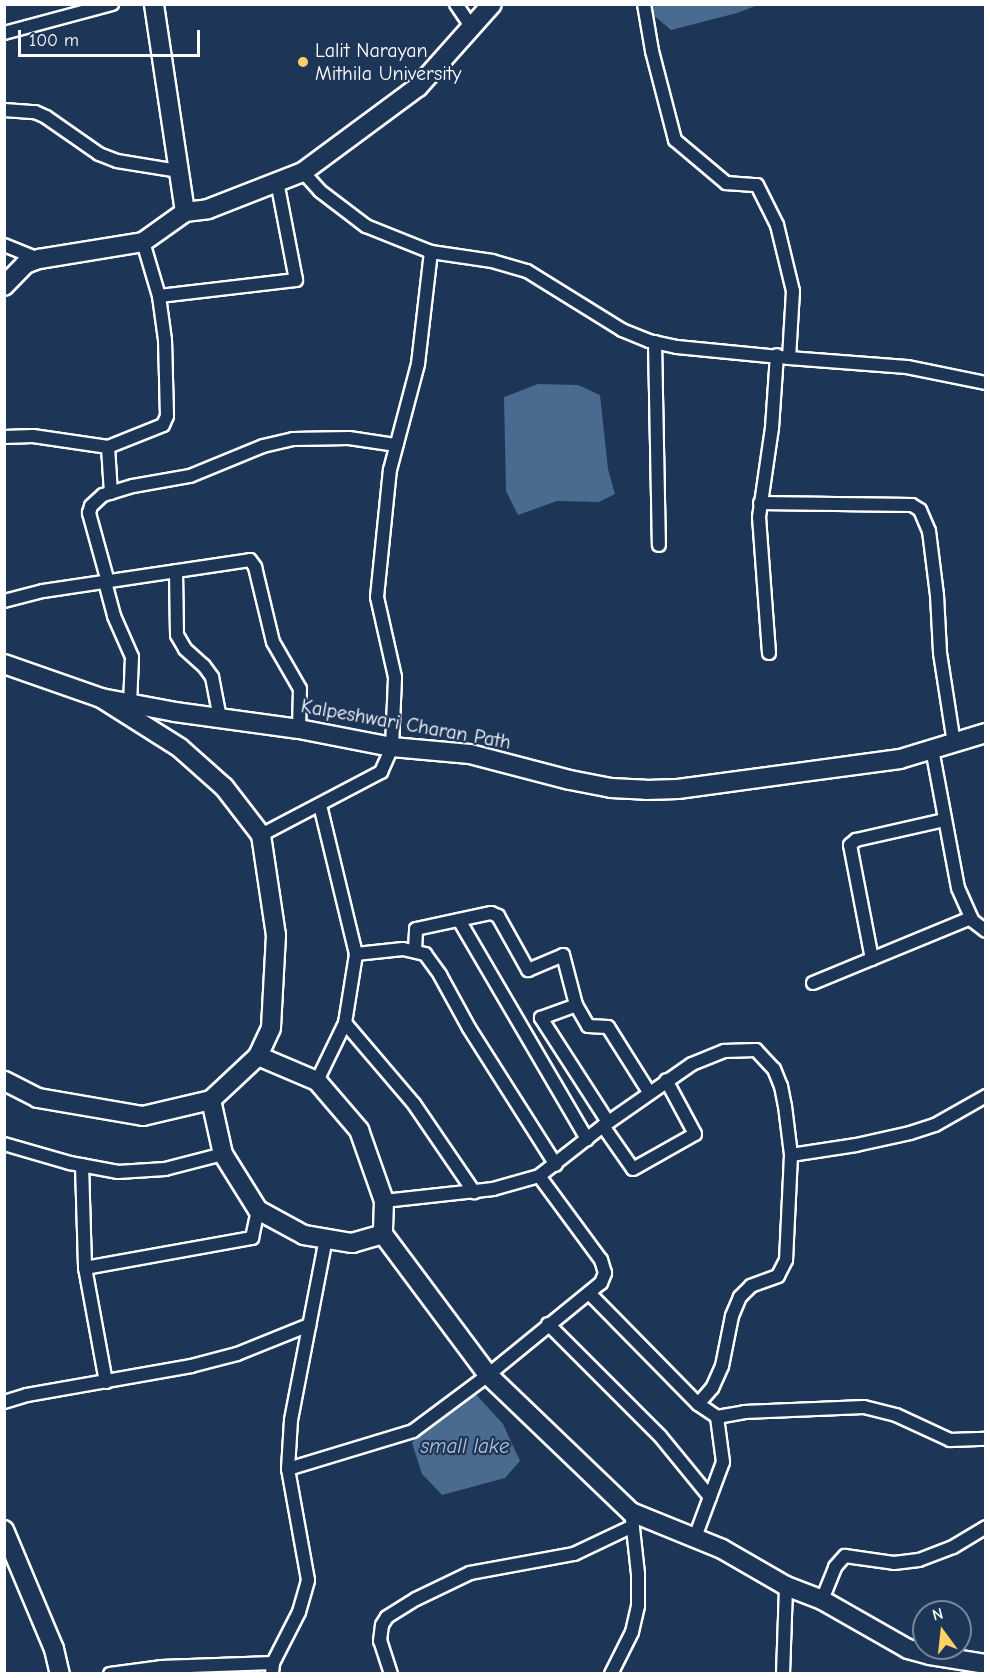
<!DOCTYPE html>
<style>
body{margin:0}
#map{position:relative;width:990px;height:1678px;overflow:hidden;background:#1d3557;font-family:"Comic Neue",sans-serif}
div>[style]{position:absolute}
[style*='--x']{left:calc(var(--x)*1px);top:calc(var(--y)*1px);width:calc(var(--w)*1px);rotate:calc(var(--a)*1deg)}
.water>*{inset:0;background:#4a6a90}
.roads{filter:drop-shadow(2px 0 #fff) drop-shadow(-2px 0 #fff) drop-shadow(0 2px #fff) drop-shadow(0 -2px #fff)}
.street>*{height:12px;margin:-6px;padding:0 6px;transform-origin:6px;border-radius:6px;background:#1d3557}
.secondary>*{height:18px;margin:-9px;padding:0 9px;transform-origin:9px;border-radius:9px;background:#1d3557}
.dots>*{width:16px;height:16px;translate:-50% -50%;box-sizing:border-box;border:3px solid #1d3557;border-radius:50%}
span{translate:-50% -50%;white-space:nowrap;text-align:center;line-height:1.15;-webkit-text-stroke:4.5px #1d3557;paint-order:stroke}
.poi-label{font-size:20px;color:#fff}
.left{translate:0 -50%;text-align:left}
.street-label{font-size:20px;color:#fff}
.water-label{font-size:21px;color:#b7c3d3;font-style:italic}
.frame{position:absolute;inset:0;border:6px solid #fff;pointer-events:none}
.north{position:absolute;left:912px;top:1600px;width:60px;height:60px;box-sizing:border-box;background:#1d3557;border:2px solid #77869a;border-radius:50%;rotate:345deg;font-size:16px;font-weight:700;line-height:24px;text-align:center;color:#fff}
.north::after{content:'';display:block;margin:auto;width:21px;height:27px;background:#ffd166;clip-path:polygon(50% 0,100% 100%,50% 72%,0 100%)}
.scale{position:absolute;left:18px;top:30px;width:182px;height:27px;box-sizing:border-box;border:3px solid #fff;border-top:0;padding-left:8px;font-size:18px;line-height:21px;white-space:nowrap;color:#fff;-webkit-text-stroke:4px #1d3557;paint-order:stroke}
</style>
<div id="map">
<div class="water">
<div style="clip-path:polygon(649px 5px,758px 5px,737px 13px,671px 30px,651px 13px)"></div>
<div style="clip-path:polygon(538px 384px,578px 385px,600px 395px,608px 469px,615px 494px,599px 502px,557px 501px,518px 515px,506px 491px,504px 397px)"></div>
<div style="clip-path:polygon(473px 1391px,503px 1424px,520px 1461px,505px 1478px,442px 1495px,422px 1474px,412px 1443px,425px 1422px)"></div>
</div>
<div class="roads">
<div class="street">
<div style="--x:456;--y:4;--w:27;--a:56"></div>
<div style="--x:644;--y:4;--w:48;--a:80.3"></div>
<div style="--x:652;--y:51;--w:92;--a:75.5"></div>
<div style="--x:675;--y:140;--w:67;--a:40.1"></div>
<div style="--x:726;--y:183;--w:31;--a:4"></div>
<div style="--x:757;--y:185;--w:45;--a:63.4"></div>
<div style="--x:777;--y:225;--w:68;--a:76.4"></div>
<div style="--x:793;--y:291;--w:67;--a:93.4"></div>
<div style="--x:4;--y:33;--w:112;--a:-15"></div>
<div style="--x:4;--y:110;--w:31;--a:4"></div>
<div style="--x:35;--y:112;--w:12;--a:24"></div>
<div style="--x:46;--y:117;--w:65;--a:34.9"></div>
<div style="--x:99;--y:154;--w:19;--a:21"></div>
<div style="--x:117;--y:161;--w:63;--a:9.2"></div>
<div style="--x:303;--y:172;--w:25;--a:48"></div>
<div style="--x:320;--y:191;--w:58;--a:37.3"></div>
<div style="--x:366;--y:226;--w:70;--a:21.8"></div>
<div style="--x:431;--y:252;--w:62;--a:8.4"></div>
<div style="--x:492;--y:261;--w:36;--a:16"></div>
<div style="--x:527;--y:271;--w:112;--a:31.8"></div>
<div style="--x:622;--y:330;--w:29;--a:22"></div>
<div style="--x:649;--y:341;--w:29;--a:12"></div>
<div style="--x:677;--y:347;--w:113;--a:5.6"></div>
<div style="--x:789;--y:358;--w:118;--a:4.4"></div>
<div style="--x:907;--y:367;--w:81;--a:11.4"></div>
<div style="--x:4;--y:245;--w:38;--a:22"></div>
<div style="--x:159;--y:296;--w:138;--a:-6.7"></div>
<div style="--x:296;--y:280;--w:101;--a:-100.9"></div>
<div style="--x:655;--y:342;--w:203;--a:88.9"></div>
<div style="--x:4;--y:437;--w:29;--a:-2"></div>
<div style="--x:33;--y:436;--w:76;--a:8.3"></div>
<div style="--x:108;--y:447;--w:59;--a:-21.8"></div>
<div style="--x:163;--y:425;--w:10;--a:-66"></div>
<div style="--x:167;--y:416;--w:76;--a:-91.5"></div>
<div style="--x:165;--y:340;--w:44;--a:-97.8"></div>
<div style="--x:159;--y:296;--w:56;--a:-106.5"></div>
<div style="--x:108;--y:447;--w:46;--a:86.3"></div>
<div style="--x:760;--y:503;--w:152;--a:0.8"></div>
<div style="--x:912;--y:505;--w:9;--a:32"></div>
<div style="--x:920;--y:510;--w:23;--a:67"></div>
<div style="--x:929;--y:531;--w:64;--a:82.9"></div>
<div style="--x:937;--y:595;--w:58;--a:87"></div>
<div style="--x:940;--y:653;--w:91;--a:81.2"></div>
<div style="--x:176;--y:571;--w:64;--a:89.1"></div>
<div style="--x:177;--y:635;--w:16;--a:60"></div>
<div style="--x:185;--y:649;--w:25;--a:42"></div>
<div style="--x:204;--y:666;--w:14;--a:54"></div>
<div style="--x:212;--y:677;--w:42;--a:79"></div>
<div style="--x:105;--y:582;--w:35;--a:75"></div>
<div style="--x:114;--y:616;--w:45;--a:66.3"></div>
<div style="--x:132;--y:657;--w:47;--a:92.4"></div>
<div style="--x:108;--y:582;--w:72;--a:-105.4"></div>
<div style="--x:89;--y:513;--w:7;--a:-74"></div>
<div style="--x:91;--y:506;--w:16;--a:-43"></div>
<div style="--x:103;--y:495;--w:31;--a:-17"></div>
<div style="--x:133;--y:486;--w:58;--a:-10"></div>
<div style="--x:190;--y:476;--w:79;--a:-22.3"></div>
<div style="--x:263;--y:446;--w:31;--a:-13"></div>
<div style="--x:293;--y:439;--w:56;--a:-1"></div>
<div style="--x:349;--y:438;--w:48;--a:8.5"></div>
<div style="--x:4;--y:601;--w:40;--a:-14.4"></div>
<div style="--x:43;--y:591;--w:209;--a:-8.5"></div>
<div style="--x:250;--y:560;--w:9;--a:54"></div>
<div style="--x:255;--y:567;--w:77;--a:76.5"></div>
<div style="--x:273;--y:642;--w:54;--a:60.1"></div>
<div style="--x:300;--y:689;--w:40;--a:91.4"></div>
<div style="--x:769;--y:653;--w:136;--a:-94.2"></div>
<div style="--x:759;--y:517;--w:90;--a:-81.7"></div>
<div style="--x:772;--y:428;--w:73;--a:-86.1"></div>
<div style="--x:932;--y:749;--w:141;--a:79.4"></div>
<div style="--x:958;--y:888;--w:36;--a:66"></div>
<div style="--x:973;--y:921;--w:16;--a:38"></div>
<div style="--x:261;--y:835;--w:136;--a:-27.7"></div>
<div style="--x:381;--y:772;--w:27;--a:-66"></div>
<div style="--x:392;--y:747;--w:70;--a:-87.5"></div>
<div style="--x:395;--y:677;--w:82;--a:-102.7"></div>
<div style="--x:377;--y:597;--w:128;--a:-84.2"></div>
<div style="--x:390;--y:470;--w:110;--a:-75.2"></div>
<div style="--x:418;--y:364;--w:113;--a:-83.4"></div>
<div style="--x:459;--y:920;--w:254;--a:59.7"></div>
<div style="--x:415;--y:950;--w:21;--a:-87"></div>
<div style="--x:416;--y:929;--w:77;--a:-12"></div>
<div style="--x:491;--y:913;--w:8;--a:23"></div>
<div style="--x:498;--y:916;--w:62;--a:60.9"></div>
<div style="--x:528;--y:970;--w:38;--a:-23"></div>
<div style="--x:563;--y:955;--w:52;--a:75.4"></div>
<div style="--x:356;--y:954;--w:47;--a:-6.1"></div>
<div style="--x:403;--y:949;--w:23;--a:13"></div>
<div style="--x:425;--y:954;--w:26;--a:54"></div>
<div style="--x:440;--y:975;--w:60;--a:61.3"></div>
<div style="--x:469;--y:1028;--w:162;--a:57.6"></div>
<div style="--x:872;--y:959;--w:116;--a:-100.9"></div>
<div style="--x:850;--y:845;--w:8;--a:-40"></div>
<div style="--x:856;--y:840;--w:90;--a:-12.8"></div>
<div style="--x:813;--y:983;--w:171;--a:-22.4"></div>
<div style="--x:345;--y:1023;--w:106;--a:49.6"></div>
<div style="--x:414;--y:1104;--w:107;--a:55.7"></div>
<div style="--x:317;--y:1081;--w:64;--a:-64.2"></div>
<div style="--x:345;--y:1023;--w:70;--a:-80.9"></div>
<div style="--x:356;--y:954;--w:153;--a:-103.6"></div>
<div style="--x:608;--y:1122;--w:124;--a:-122.8"></div>
<div style="--x:541;--y:1018;--w:37;--a:-20"></div>
<div style="--x:576;--y:1005;--w:24;--a:60"></div>
<div style="--x:588;--y:1026;--w:20;--a:3"></div>
<div style="--x:608;--y:1027;--w:77;--a:57.8"></div>
<div style="--x:603;--y:1126;--w:52;--a:55.1"></div>
<div style="--x:633;--y:1169;--w:71;--a:-29.4"></div>
<div style="--x:695;--y:1134;--w:61;--a:-118.2"></div>
<div style="--x:4;--y:1144;--w:69;--a:16.1"></div>
<div style="--x:70;--y:1163;--w:49;--a:10.6"></div>
<div style="--x:118;--y:1172;--w:47;--a:-3.7"></div>
<div style="--x:165;--y:1169;--w:60;--a:-14.5"></div>
<div style="--x:791;--y:1155;--w:66;--a:-8.7"></div>
<div style="--x:856;--y:1145;--w:55;--a:-12.5"></div>
<div style="--x:910;--y:1133;--w:26;--a:-18"></div>
<div style="--x:935;--y:1125;--w:59;--a:-29.6"></div>
<div style="--x:82;--y:1165;--w:103;--a:88.3"></div>
<div style="--x:384;--y:1201;--w:110;--a:-6.3"></div>
<div style="--x:493;--y:1189;--w:48;--a:-15.8"></div>
<div style="--x:539;--y:1176;--w:81;--a:-38"></div>
<div style="--x:603;--y:1126;--w:108;--a:-34.9"></div>
<div style="--x:692;--y:1064;--w:35;--a:-22"></div>
<div style="--x:724;--y:1051;--w:32;--a:-2"></div>
<div style="--x:756;--y:1050;--w:26;--a:47"></div>
<div style="--x:774;--y:1069;--w:18;--a:68"></div>
<div style="--x:781;--y:1086;--w:20;--a:79"></div>
<div style="--x:785;--y:1106;--w:49;--a:83"></div>
<div style="--x:791;--y:1155;--w:105;--a:92.7"></div>
<div style="--x:786;--y:1260;--w:18;--a:117"></div>
<div style="--x:778;--y:1276;--w:29;--a:160"></div>
<div style="--x:751;--y:1286;--w:16;--a:135"></div>
<div style="--x:740;--y:1297;--w:21;--a:113"></div>
<div style="--x:732;--y:1316;--w:51;--a:101.3"></div>
<div style="--x:722;--y:1366;--w:24;--a:114"></div>
<div style="--x:712;--y:1388;--w:21;--a:131"></div>
<div style="--x:589;--y:1293;--w:156;--a:45.5"></div>
<div style="--x:698;--y:1404;--w:23;--a:34"></div>
<div style="--x:717;--y:1417;--w:27;--a:-10"></div>
<div style="--x:744;--y:1412;--w:120;--a:-2.4"></div>
<div style="--x:864;--y:1407;--w:33;--a:14"></div>
<div style="--x:896;--y:1415;--w:60;--a:24.8"></div>
<div style="--x:950;--y:1440;--w:36;--a:-2"></div>
<div style="--x:548;--y:1324;--w:158;--a:45"></div>
<div style="--x:660;--y:1436;--w:79;--a:50.7"></div>
<div style="--x:106;--y:1382;--w:116;--a:-100.4"></div>
<div style="--x:85;--y:1268;--w:170;--a:-10.2"></div>
<div style="--x:252;--y:1238;--w:29;--a:-78"></div>
<div style="--x:4;--y:1402;--w:24;--a:-17"></div>
<div style="--x:27;--y:1395;--w:167;--a:-10"></div>
<div style="--x:191;--y:1366;--w:48;--a:-14.6"></div>
<div style="--x:237;--y:1354;--w:78;--a:-21.9"></div>
<div style="--x:288;--y:1469;--w:131;--a:-16.9"></div>
<div style="--x:413;--y:1431;--w:94;--a:-36.7"></div>
<div style="--x:488;--y:1375;--w:146;--a:-39.2"></div>
<div style="--x:601;--y:1283;--w:11;--a:-68"></div>
<div style="--x:605;--y:1273;--w:14;--a:-107"></div>
<div style="--x:601;--y:1260;--w:104;--a:-126.4"></div>
<div style="--x:694;--y:1540;--w:83;--a:-69.6"></div>
<div style="--x:723;--y:1462;--w:45;--a:-97.6"></div>
<div style="--x:822;--y:1600;--w:35;--a:-68"></div>
<div style="--x:835;--y:1567;--w:15;--a:-48"></div>
<div style="--x:845;--y:1556;--w:49;--a:8.1"></div>
<div style="--x:894;--y:1563;--w:25;--a:-7"></div>
<div style="--x:919;--y:1560;--w:36;--a:-21"></div>
<div style="--x:953;--y:1547;--w:39;--a:-31"></div>
<div style="--x:110;--y:1674;--w:51;--a:-7.8"></div>
<div style="--x:161;--y:1667;--w:112;--a:-2"></div>
<div style="--x:272;--y:1674;--w:11;--a:-85"></div>
<div style="--x:273;--y:1663;--w:57;--a:-63"></div>
<div style="--x:299;--y:1612;--w:33;--a:-74"></div>
<div style="--x:308;--y:1580;--w:113;--a:-100.2"></div>
<div style="--x:288;--y:1469;--w:49;--a:-86.5"></div>
<div style="--x:291;--y:1420;--w:184;--a:-79.1"></div>
<div style="--x:391;--y:1674;--w:35;--a:-108"></div>
<div style="--x:380;--y:1641;--w:16;--a:-83"></div>
<div style="--x:382;--y:1625;--w:9;--a:-58"></div>
<div style="--x:387;--y:1617;--w:34;--a:-32"></div>
<div style="--x:416;--y:1599;--w:60;--a:-25.7"></div>
<div style="--x:470;--y:1573;--w:106;--a:-10.4"></div>
<div style="--x:574;--y:1554;--w:65;--a:-25.4"></div>
<div style="--x:611;--y:1674;--w:47;--a:-63.4"></div>
<div style="--x:632;--y:1632;--w:27;--a:-77"></div>
<div style="--x:638;--y:1606;--w:32;--a:-90"></div>
<div style="--x:638;--y:1574;--w:55;--a:-96.2"></div>
<div style="--x:783;--y:1674;--w:88;--a:-88"></div>
</div>
<div class="secondary">
<div style="--x:185;--y:212;--w:23;--a:-7"></div>
<div style="--x:208;--y:209;--w:102;--a:-21.3"></div>
<div style="--x:303;--y:172;--w:143;--a:-36.5"></div>
<div style="--x:418;--y:87;--w:111;--a:-48.3"></div>
<div style="--x:4;--y:286;--w:30;--a:-46"></div>
<div style="--x:25;--y:264;--w:15;--a:-20"></div>
<div style="--x:39;--y:259;--w:105;--a:-9.3"></div>
<div style="--x:143;--y:242;--w:52;--a:-35.5"></div>
<div style="--x:185;--y:212;--w:210;--a:-98.5"></div>
<div style="--x:4;--y:664;--w:103;--a:19.3"></div>
<div style="--x:101;--y:698;--w:93;--a:32.3"></div>
<div style="--x:180;--y:748;--w:59;--a:41.6"></div>
<div style="--x:224;--y:787;--w:61;--a:52.4"></div>
<div style="--x:261;--y:835;--w:101;--a:81.5"></div>
<div style="--x:276;--y:935;--w:93;--a:93.1"></div>
<div style="--x:271;--y:1028;--w:31;--a:115"></div>
<div style="--x:258;--y:1056;--w:64;--a:136.9"></div>
<div style="--x:211;--y:1100;--w:70;--a:166.8"></div>
<div style="--x:143;--y:1116;--w:107;--a:-170.3"></div>
<div style="--x:38;--y:1098;--w:38;--a:-153"></div>
<div style="--x:101;--y:698;--w:75;--a:10.7"></div>
<div style="--x:175;--y:712;--w:125;--a:7.8"></div>
<div style="--x:299;--y:729;--w:95;--a:11"></div>
<div style="--x:392;--y:747;--w:78;--a:5.1"></div>
<div style="--x:470;--y:754;--w:103;--a:14.6"></div>
<div style="--x:570;--y:780;--w:42;--a:11"></div>
<div style="--x:611;--y:788;--w:35;--a:3"></div>
<div style="--x:646;--y:790;--w:32;--a:-2"></div>
<div style="--x:678;--y:789;--w:224;--a:-7.7"></div>
<div style="--x:900;--y:759;--w:90;--a:-16.8"></div>
<div style="--x:258;--y:1056;--w:64;--a:23"></div>
<div style="--x:317;--y:1081;--w:65;--a:49.4"></div>
<div style="--x:359;--y:1130;--w:75;--a:70.6"></div>
<div style="--x:384;--y:1201;--w:33;--a:92"></div>
<div style="--x:383;--y:1234;--w:176;--a:53.3"></div>
<div style="--x:488;--y:1375;--w:198;--a:43.8"></div>
<div style="--x:631;--y:1512;--w:98;--a:22.1"></div>
<div style="--x:722;--y:1549;--w:74;--a:30"></div>
<div style="--x:786;--y:1586;--w:39;--a:21"></div>
<div style="--x:822;--y:1600;--w:99;--a:29.7"></div>
<div style="--x:908;--y:1649;--w:23;--a:15"></div>
<div style="--x:930;--y:1655;--w:57;--a:9.1"></div>
<div style="--x:211;--y:1100;--w:55;--a:77.5"></div>
<div style="--x:223;--y:1154;--w:66;--a:58"></div>
<div style="--x:258;--y:1210;--w:52;--a:28.5"></div>
<div style="--x:304;--y:1235;--w:49;--a:9.5"></div>
<div style="--x:352;--y:1243;--w:32;--a:-16"></div>
<div style="--x:4;--y:1530;--w:129;--a:67.2"></div>
<div style="--x:54;--y:1649;--w:26;--a:77"></div>
</div>
</div>
<div class="dots">
<div style="left:303px;top:62px;background:#ffd166"></div>
</div>
<div class="poi-label">
<span class="left" style="left:315px;top:62px">Lalit Narayan<br>Mithila University</span>
</div>
<div class="street-label">
<span style="left:406px;top:724px;rotate:10deg">Kalpeshwari Charan Path</span>
</div>
<div class="water-label">
<span style="left:465px;top:1446px">small lake</span>
</div>
<div class="frame"></div>
<div class="north">N</div>
<div class="scale">100 m</div>
</div>
